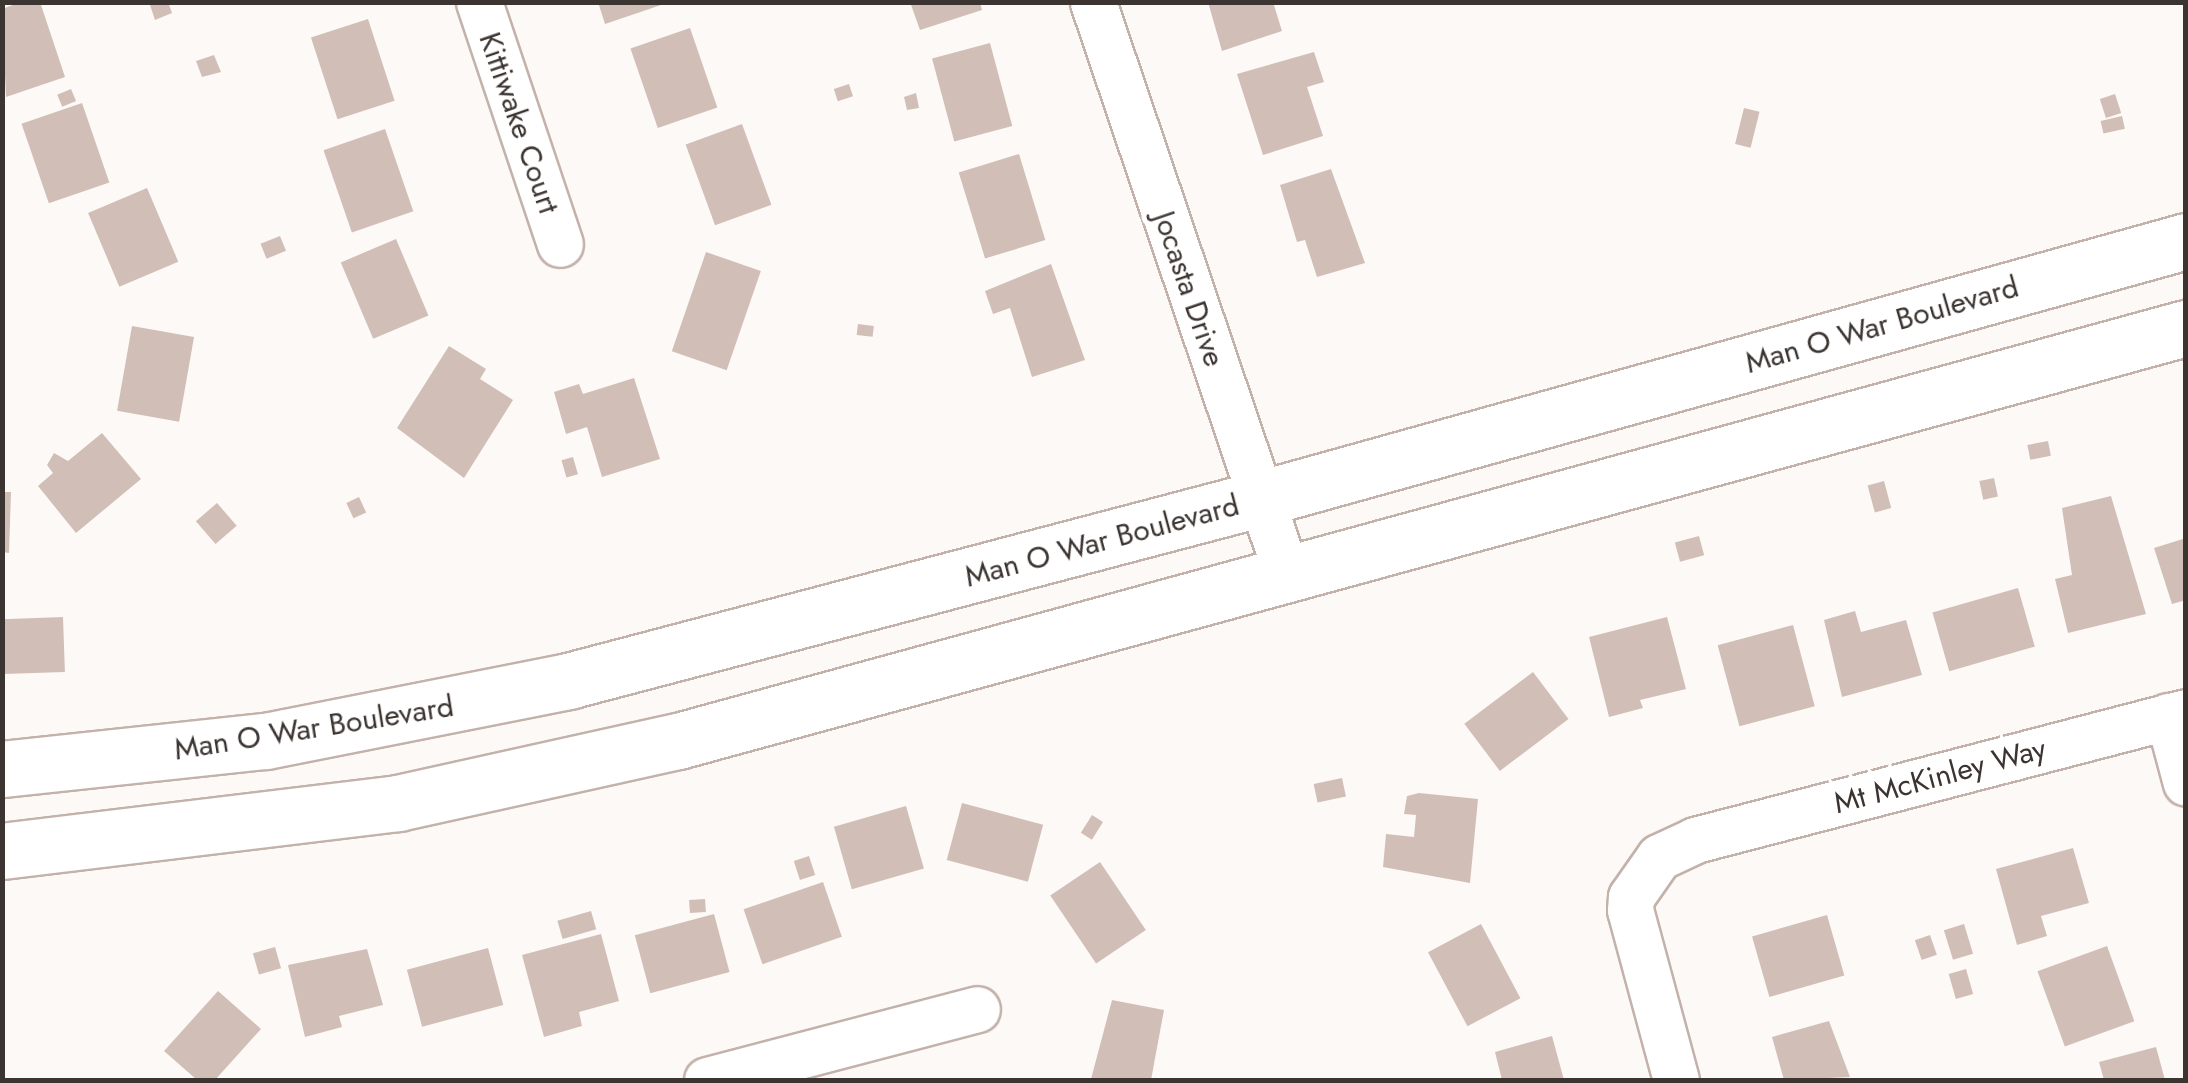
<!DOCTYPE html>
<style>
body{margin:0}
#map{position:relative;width:2188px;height:1083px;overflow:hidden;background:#fdf9f7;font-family:Jost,sans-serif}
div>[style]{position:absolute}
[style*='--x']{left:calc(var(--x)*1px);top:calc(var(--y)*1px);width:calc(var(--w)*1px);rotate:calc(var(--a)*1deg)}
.building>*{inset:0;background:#d1bfb7;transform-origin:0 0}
.roads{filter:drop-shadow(2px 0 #c3b2aa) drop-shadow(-2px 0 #c3b2aa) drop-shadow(0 2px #c3b2aa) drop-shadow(0 -2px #c3b2aa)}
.street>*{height:45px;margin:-22.5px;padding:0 22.5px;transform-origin:22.5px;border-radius:22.5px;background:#fff}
.primary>*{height:55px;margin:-27.5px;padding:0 27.5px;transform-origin:27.5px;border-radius:27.5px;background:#fff}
span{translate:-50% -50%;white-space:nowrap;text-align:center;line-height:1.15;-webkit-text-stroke:10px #fff;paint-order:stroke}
.street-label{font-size:30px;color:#3b3431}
.frame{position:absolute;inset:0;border:5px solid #3b3431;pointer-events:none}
</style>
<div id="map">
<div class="building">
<div style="clip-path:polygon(21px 2px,40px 2px,65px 77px,6px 97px,2px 9px)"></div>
<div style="clip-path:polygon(149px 2px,168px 2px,172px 13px,155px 20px)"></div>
<div style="clip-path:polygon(598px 2px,667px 2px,667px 3px,605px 24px)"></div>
<div style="clip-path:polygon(910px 2px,980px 2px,982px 10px,920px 30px)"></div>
<div style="clip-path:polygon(1208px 2px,1273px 2px,1282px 31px,1222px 51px)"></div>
<div style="left:368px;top:19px;width:86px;height:60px;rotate:72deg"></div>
<div style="left:690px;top:28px;width:84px;height:63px;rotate:71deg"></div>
<div style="left:990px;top:43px;width:86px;height:60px;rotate:75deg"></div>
<div style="clip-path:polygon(1314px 52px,1324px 82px,1307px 87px,1323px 136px,1263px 155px,1237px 74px)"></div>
<div style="clip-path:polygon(214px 55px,221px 72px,202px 77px,196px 61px)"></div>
<div style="left:849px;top:84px;width:13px;height:16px;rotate:72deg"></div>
<div style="left:71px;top:89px;width:13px;height:15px;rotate:67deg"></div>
<div style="clip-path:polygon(916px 93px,919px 108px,907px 110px,904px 97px)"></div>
<div style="left:2115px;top:94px;width:20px;height:16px;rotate:72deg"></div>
<div style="left:82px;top:103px;width:84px;height:64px;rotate:71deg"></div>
<div style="left:1744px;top:108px;width:16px;height:37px;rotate:14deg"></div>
<div style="left:2122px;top:116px;width:13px;height:22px;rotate:77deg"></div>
<div style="left:742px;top:124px;width:86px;height:60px;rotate:70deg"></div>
<div style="left:385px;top:129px;width:87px;height:65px;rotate:71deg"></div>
<div style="left:1019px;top:154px;width:90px;height:63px;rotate:73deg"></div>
<div style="clip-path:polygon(1331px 169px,1365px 263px,1317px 277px,1305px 240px,1297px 242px,1280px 185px)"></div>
<div style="left:147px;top:188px;width:80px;height:64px;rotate:67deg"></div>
<div style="left:280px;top:236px;width:16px;height:21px;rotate:68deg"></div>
<div style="left:396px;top:239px;width:83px;height:60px;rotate:67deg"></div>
<div style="left:706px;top:252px;width:58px;height:105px;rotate:19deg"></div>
<div style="clip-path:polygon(1051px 264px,1085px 360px,1032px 377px,1010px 308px,993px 314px,985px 291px)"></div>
<div style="left:858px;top:324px;width:16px;height:11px;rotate:7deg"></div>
<div style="left:132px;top:326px;width:63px;height:86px;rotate:10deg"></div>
<div style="clip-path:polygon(449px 346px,486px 369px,480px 379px,513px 400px,464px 478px,397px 428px)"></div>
<div style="clip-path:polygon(634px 378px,660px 459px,602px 477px,587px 427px,566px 434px,554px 392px,579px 384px,583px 394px)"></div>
<div style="clip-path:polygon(102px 433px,141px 479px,76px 533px,38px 486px,53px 473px,47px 465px,54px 453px,68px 461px)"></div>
<div style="left:2048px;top:441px;width:15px;height:21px;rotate:79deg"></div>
<div style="left:573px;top:457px;width:18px;height:12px;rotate:74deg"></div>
<div style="left:1994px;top:478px;width:19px;height:15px;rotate:78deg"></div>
<div style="left:1884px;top:481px;width:28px;height:17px;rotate:75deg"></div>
<div style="clip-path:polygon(2px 492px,11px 492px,9px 553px,2px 552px)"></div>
<div style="clip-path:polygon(2111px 496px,2146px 614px,2068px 633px,2055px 579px,2072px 575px,2062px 508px)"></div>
<div style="left:359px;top:497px;width:17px;height:14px;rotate:65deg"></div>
<div style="left:217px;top:503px;width:30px;height:28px;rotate:49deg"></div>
<div style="left:1699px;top:536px;width:20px;height:25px;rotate:75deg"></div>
<div style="clip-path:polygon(2186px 538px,2186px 600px,2172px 604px,2154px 548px)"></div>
<div style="left:2018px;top:588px;width:61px;height:89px;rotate:74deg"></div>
<div style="clip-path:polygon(1855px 611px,1861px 632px,1906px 620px,1922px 675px,1842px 697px,1824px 620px)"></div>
<div style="left:63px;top:617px;width:55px;height:61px;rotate:88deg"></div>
<div style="clip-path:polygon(1667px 617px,1686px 689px,1640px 700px,1643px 708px,1609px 717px,1589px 637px)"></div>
<div style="left:1793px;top:625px;width:84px;height:78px;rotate:75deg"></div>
<div style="left:1533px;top:672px;width:59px;height:86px;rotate:53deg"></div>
<div style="left:1342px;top:778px;width:19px;height:29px;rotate:78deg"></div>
<div style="clip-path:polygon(1419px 793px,1478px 799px,1470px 883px,1383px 867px,1386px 834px,1414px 837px,1416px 815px,1404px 814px,1407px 796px)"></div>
<div style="left:962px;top:803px;width:84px;height:59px;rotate:15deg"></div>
<div style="left:906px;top:806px;width:65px;height:75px;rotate:74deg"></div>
<div style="left:1092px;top:815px;width:13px;height:21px;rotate:32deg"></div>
<div style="clip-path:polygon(2073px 848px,2089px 903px,2041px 916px,2047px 936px,2017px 945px,1996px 869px)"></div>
<div style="left:809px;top:856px;width:20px;height:16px;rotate:72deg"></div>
<div style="left:1100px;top:862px;width:82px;height:60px;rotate:56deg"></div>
<div style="left:823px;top:882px;width:58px;height:84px;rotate:71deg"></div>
<div style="left:705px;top:899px;width:13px;height:16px;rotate:86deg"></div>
<div style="left:591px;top:911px;width:19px;height:35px;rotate:74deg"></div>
<div style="left:714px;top:914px;width:60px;height:82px;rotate:75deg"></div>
<div style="left:1827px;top:915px;width:63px;height:78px;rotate:74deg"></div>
<div style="left:1481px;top:924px;width:84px;height:60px;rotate:62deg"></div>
<div style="left:1964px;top:924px;width:31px;height:21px;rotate:73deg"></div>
<div style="clip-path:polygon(601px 934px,619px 1001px,579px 1012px,582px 1026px,544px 1037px,522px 955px)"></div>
<div style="left:1930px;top:935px;width:21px;height:16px;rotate:71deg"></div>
<div style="left:2107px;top:946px;width:80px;height:74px;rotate:70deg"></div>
<div style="left:275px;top:947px;width:22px;height:23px;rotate:74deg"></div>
<div style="left:488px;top:948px;width:59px;height:84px;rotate:75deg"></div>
<div style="clip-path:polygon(367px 949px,383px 1005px,339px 1016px,342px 1027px,305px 1037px,288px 965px)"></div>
<div style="left:1966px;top:969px;width:26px;height:18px;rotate:74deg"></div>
<div style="clip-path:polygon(218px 991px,261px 1029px,215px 1080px,197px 1080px,164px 1051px)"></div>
<div style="clip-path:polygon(1112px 1000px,1164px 1010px,1151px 1080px,1091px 1079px)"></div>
<div style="clip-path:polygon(1829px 1021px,1850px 1077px,1784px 1080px,1772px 1037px)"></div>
<div style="clip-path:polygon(1552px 1036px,1564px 1080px,1502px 1080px,1495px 1052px)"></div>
<div style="clip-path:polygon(2156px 1047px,2165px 1080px,2104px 1080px,2099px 1062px)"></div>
</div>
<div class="roads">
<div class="street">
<div style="--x:479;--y:2;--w:255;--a:71.5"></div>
<div style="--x:1093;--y:2;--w:605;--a:71.3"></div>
<div style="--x:2168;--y:716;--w:69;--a:75"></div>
<div style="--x:707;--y:1080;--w:279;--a:-14.7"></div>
<div style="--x:1676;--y:1080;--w:176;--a:-105.1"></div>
<div style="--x:1630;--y:910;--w:13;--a:-86"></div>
<div style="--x:1631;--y:897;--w:49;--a:-55"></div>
<div style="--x:1659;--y:857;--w:40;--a:-25"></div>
<div style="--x:1695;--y:840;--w:507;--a:-14.61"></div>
</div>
<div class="primary">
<div style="--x:2;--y:769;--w:265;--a:-6.1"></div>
<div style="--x:266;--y:741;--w:308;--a:-11.2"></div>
<div style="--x:568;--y:681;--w:715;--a:-14.76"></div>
<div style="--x:1259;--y:499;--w:962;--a:-15.55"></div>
<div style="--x:2;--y:851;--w:399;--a:-6.9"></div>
<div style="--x:398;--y:803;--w:287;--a:-12.5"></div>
<div style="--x:678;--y:741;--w:1564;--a:-15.32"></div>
</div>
</div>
<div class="street-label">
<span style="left:519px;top:123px;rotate:71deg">Kittiwake Court</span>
<span style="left:1189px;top:289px;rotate:71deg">Jocasta Drive</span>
<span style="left:1882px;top:325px;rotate:-16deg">Man O War Boulevard</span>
<span style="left:1102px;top:541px;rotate:-15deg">Man O War Boulevard</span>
<span style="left:314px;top:728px;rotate:-9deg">Man O War Boulevard</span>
<span style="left:1940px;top:776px;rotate:-15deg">Mt McKinley Way</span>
</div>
<div class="frame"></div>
</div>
